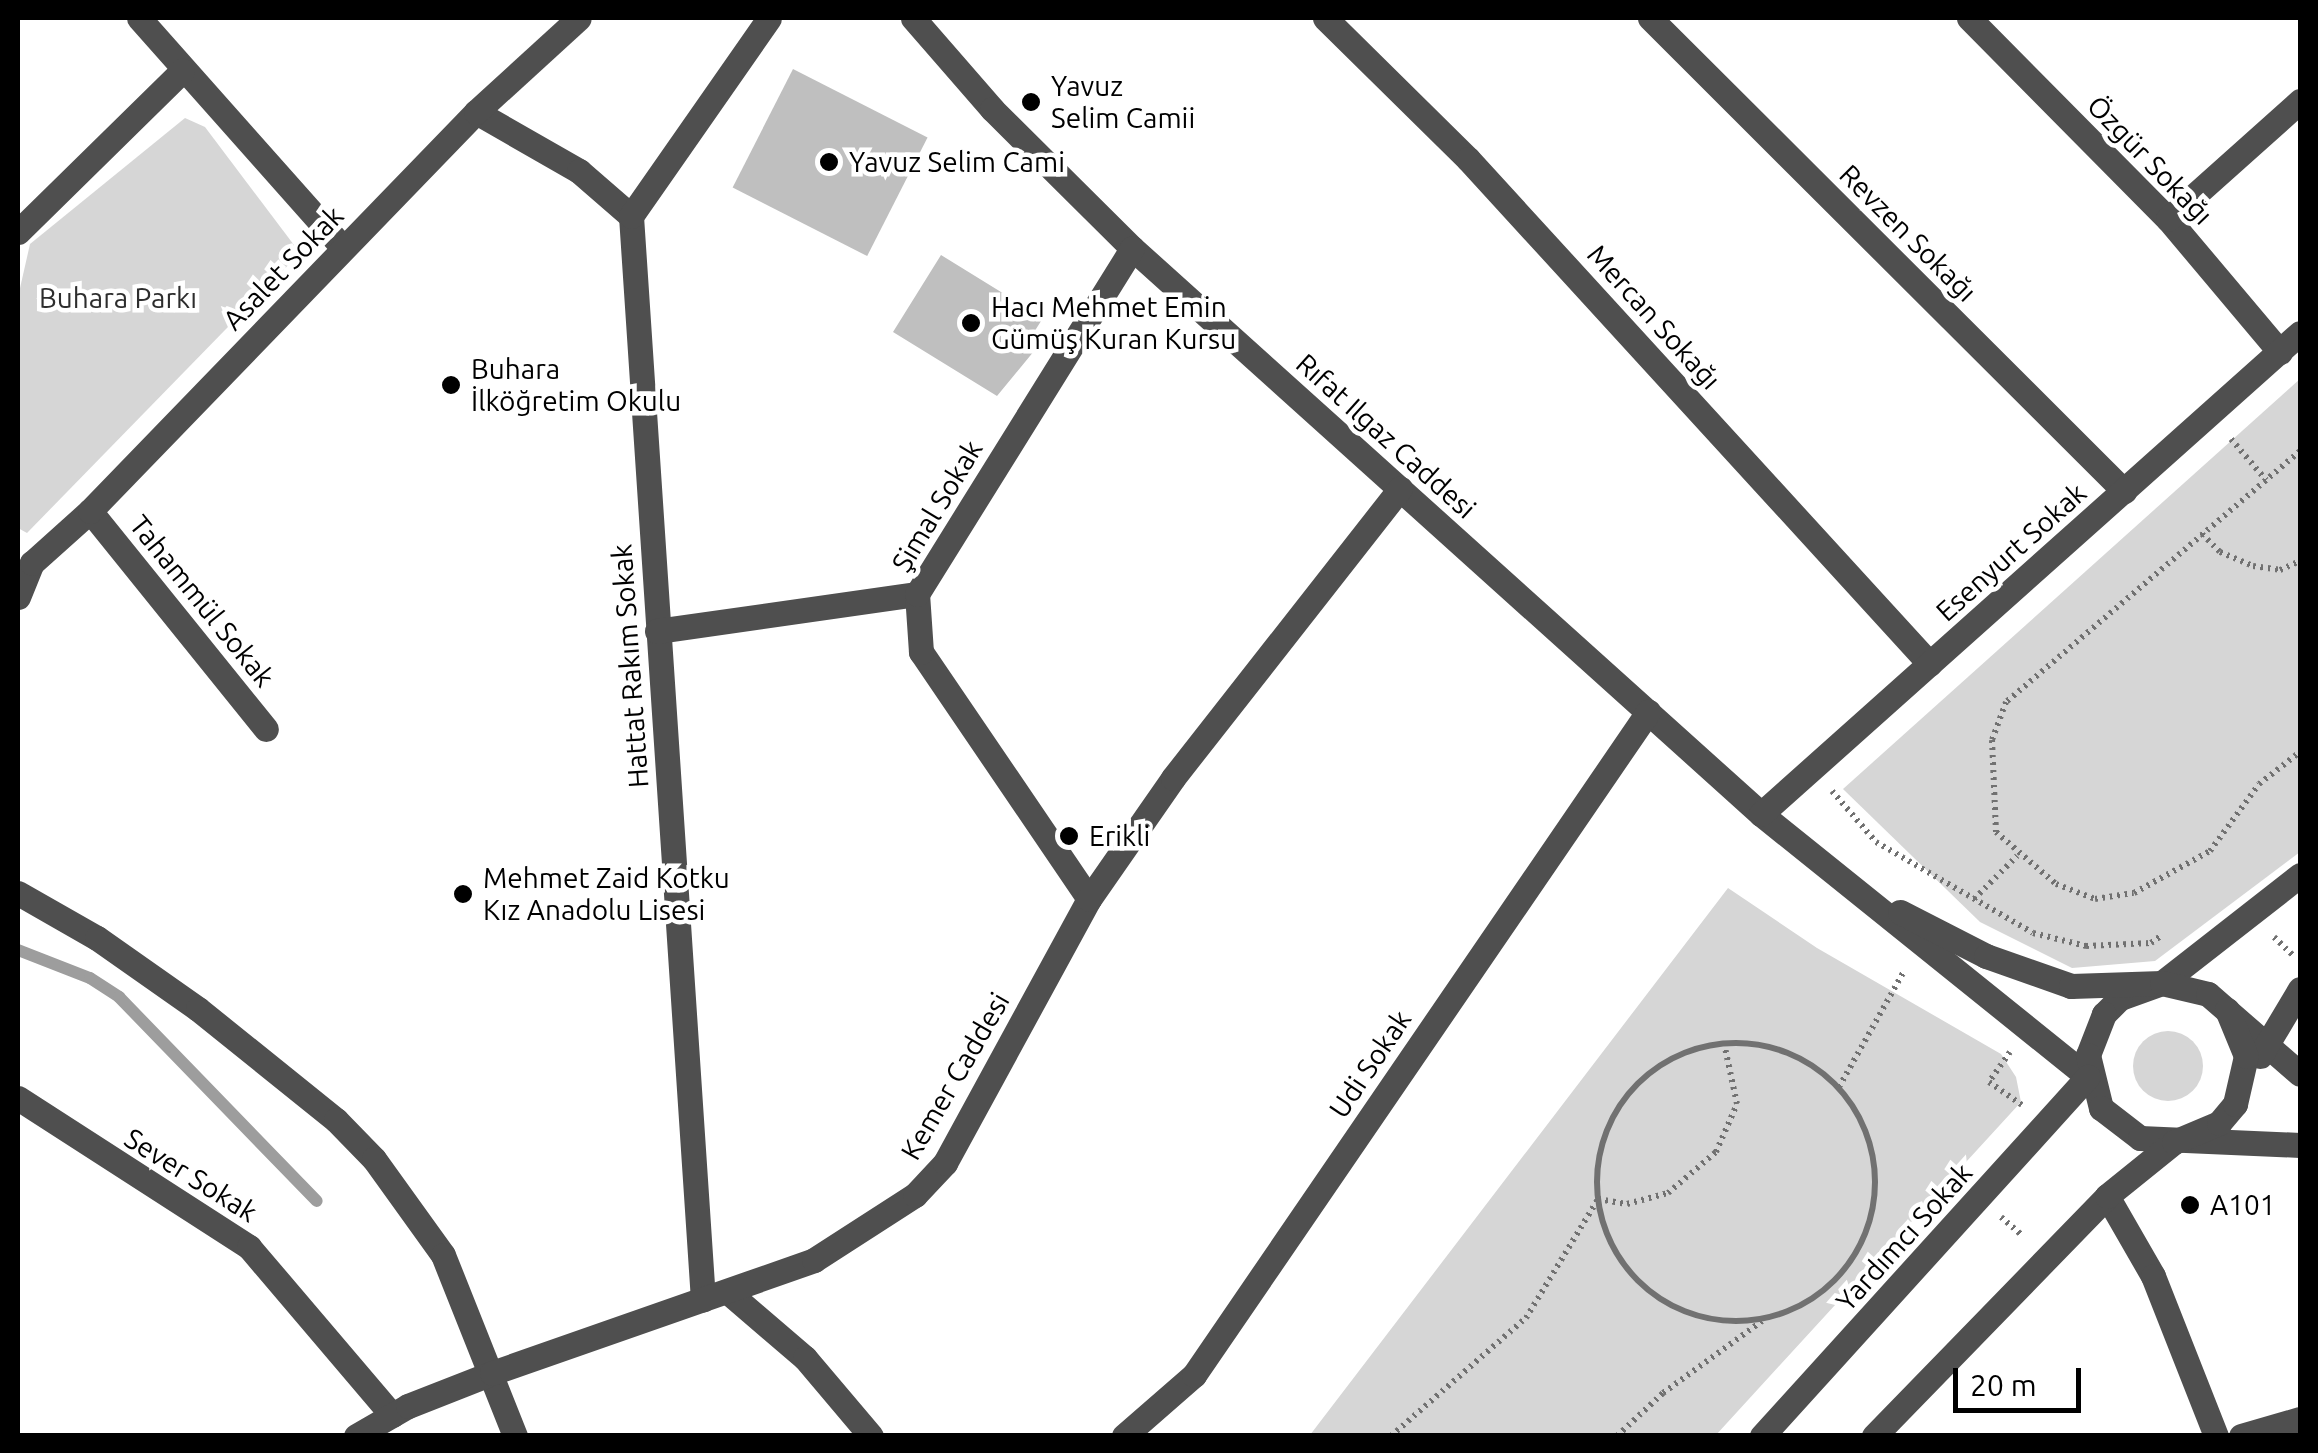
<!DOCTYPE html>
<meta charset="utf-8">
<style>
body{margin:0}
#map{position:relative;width:2318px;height:1453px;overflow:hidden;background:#fff;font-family:Ubuntu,sans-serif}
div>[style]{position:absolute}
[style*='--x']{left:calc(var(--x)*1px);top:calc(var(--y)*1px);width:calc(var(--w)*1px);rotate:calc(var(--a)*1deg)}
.green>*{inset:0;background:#d6d6d6}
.round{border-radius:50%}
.stream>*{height:12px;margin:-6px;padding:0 6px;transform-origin:6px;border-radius:6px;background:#9d9d9d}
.building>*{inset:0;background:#bfbfbf;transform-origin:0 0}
.path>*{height:6px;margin-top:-3px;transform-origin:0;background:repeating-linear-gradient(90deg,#717171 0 2.5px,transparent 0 7.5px)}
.path>.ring{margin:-3px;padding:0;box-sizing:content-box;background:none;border:6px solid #717171;border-radius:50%}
.minor>*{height:25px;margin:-12.5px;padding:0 12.5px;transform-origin:12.5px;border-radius:12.5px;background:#4f4f4f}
.dots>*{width:28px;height:28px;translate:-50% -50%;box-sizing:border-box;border:5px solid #fff;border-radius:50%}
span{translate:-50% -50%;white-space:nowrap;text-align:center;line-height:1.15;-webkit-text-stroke:9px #fff;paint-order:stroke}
.poi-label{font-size:28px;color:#000}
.left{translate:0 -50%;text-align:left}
.street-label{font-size:28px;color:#000}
.park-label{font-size:28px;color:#2d2d2d}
.frame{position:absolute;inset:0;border:20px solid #000;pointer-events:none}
.scale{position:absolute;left:1953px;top:1368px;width:128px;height:45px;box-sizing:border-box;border:5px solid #000;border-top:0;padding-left:12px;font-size:30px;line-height:35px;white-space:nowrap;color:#000;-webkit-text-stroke:8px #fff;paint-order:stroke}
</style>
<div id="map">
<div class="green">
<div style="clip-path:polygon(185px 118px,205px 127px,300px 253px,27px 533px,18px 528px,18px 297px,30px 244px)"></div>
<div style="clip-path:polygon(2300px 379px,2300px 852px,2155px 961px,2072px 968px,1980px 922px,1843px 789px)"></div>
<div style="clip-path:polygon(1728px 888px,1817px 948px,2001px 1054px,2016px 1077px,2021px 1102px,1716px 1435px,1310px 1435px)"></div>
<div class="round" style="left:2133px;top:1031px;width:70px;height:70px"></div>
</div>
<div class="stream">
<div style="--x:18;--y:950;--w:77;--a:21.3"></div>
<div style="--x:90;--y:978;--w:35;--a:33"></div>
<div style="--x:119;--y:997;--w:284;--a:45.9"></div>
</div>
<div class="building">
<div style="left:793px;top:69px;width:151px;height:133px;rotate:27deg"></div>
<div style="clip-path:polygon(941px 255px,1043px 318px,1029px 340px,1039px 345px,997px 396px,893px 332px)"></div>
</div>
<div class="path">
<div style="--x:2231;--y:439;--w:54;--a:49.5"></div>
<div style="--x:2300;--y:451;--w:387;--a:139.5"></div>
<div style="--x:2006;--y:702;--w:40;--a:110.2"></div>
<div style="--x:1992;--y:740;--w:92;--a:87.5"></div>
<div style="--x:1996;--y:832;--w:79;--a:40.9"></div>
<div style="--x:2056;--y:884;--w:42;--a:21"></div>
<div style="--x:2095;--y:899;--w:39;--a:-9"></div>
<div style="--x:2134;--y:893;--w:87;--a:-28.9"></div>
<div style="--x:2210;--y:851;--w:83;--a:-53.8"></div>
<div style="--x:2259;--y:784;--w:52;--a:-38"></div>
<div style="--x:2202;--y:534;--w:25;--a:45"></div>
<div style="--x:2220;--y:552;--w:36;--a:23"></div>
<div style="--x:2253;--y:566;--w:27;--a:8"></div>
<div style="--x:2280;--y:570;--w:22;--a:-24"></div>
<div style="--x:1832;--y:791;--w:67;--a:49.2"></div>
<div style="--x:1876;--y:842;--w:181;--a:30.1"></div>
<div style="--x:2033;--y:933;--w:55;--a:13.8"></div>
<div style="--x:2086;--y:946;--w:65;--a:-2.6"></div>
<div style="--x:2151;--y:943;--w:14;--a:-36"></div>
<div style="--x:1974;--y:899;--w:61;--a:-45"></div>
<div style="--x:2274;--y:937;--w:28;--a:44"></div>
<div class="ring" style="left:1597px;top:1043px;width:272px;height:272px"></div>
<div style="--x:2010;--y:1052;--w:37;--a:125"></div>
<div style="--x:1989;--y:1082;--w:40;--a:34.9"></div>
<div style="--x:1839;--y:1087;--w:133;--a:-60.7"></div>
<div style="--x:2001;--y:1217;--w:28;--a:41"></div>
<div style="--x:1391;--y:1436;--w:179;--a:-41.2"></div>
<div style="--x:1526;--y:1318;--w:139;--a:-58.8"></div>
<div style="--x:1598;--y:1199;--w:29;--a:10"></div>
<div style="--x:1627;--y:1204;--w:42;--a:-15"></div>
<div style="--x:1668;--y:1193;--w:63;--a:-40.5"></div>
<div style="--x:1716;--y:1152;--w:52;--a:-66.4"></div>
<div style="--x:1737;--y:1104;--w:62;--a:-102"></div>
<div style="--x:1617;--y:1436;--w:63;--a:-43.1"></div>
<div style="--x:1663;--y:1393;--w:126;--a:-36"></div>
</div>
<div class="minor">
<div style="--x:139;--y:18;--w:307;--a:48.4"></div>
<div style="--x:913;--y:18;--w:121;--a:49"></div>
<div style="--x:992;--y:109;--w:197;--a:44.8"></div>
<div style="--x:1132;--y:248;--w:846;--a:41.98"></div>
<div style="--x:1761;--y:814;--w:420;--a:38.8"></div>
<div style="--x:1325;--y:18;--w:201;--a:44.6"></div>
<div style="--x:1468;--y:159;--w:684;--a:47.55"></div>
<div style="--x:1650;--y:18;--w:670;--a:44.94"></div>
<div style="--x:1969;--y:18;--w:283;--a:45.3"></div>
<div style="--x:2168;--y:219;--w:174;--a:49.9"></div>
<div style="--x:476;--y:112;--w:119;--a:29.8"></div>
<div style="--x:579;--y:171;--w:69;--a:40.9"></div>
<div style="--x:631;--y:216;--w:1086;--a:86.2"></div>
<div style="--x:631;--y:216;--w:241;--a:-55.1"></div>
<div style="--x:2168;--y:219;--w:177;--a:-41.8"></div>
<div style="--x:18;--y:232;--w:230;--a:-44.5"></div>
<div style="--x:90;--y:511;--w:280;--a:51.1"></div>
<div style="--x:18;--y:597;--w:37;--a:-68"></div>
<div style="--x:32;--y:563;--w:78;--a:-41.9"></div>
<div style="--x:90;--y:511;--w:555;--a:-45.95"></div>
<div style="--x:476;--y:112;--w:139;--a:-42.4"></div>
<div style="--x:657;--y:631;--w:263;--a:-8.1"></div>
<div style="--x:1761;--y:814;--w:722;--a:-41.75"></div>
<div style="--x:2300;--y:875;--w:175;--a:142"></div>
<div style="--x:2162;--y:983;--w:45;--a:160.3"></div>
<div style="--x:2120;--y:998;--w:23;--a:135"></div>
<div style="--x:2104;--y:1014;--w:44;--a:111.3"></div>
<div style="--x:2088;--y:1055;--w:55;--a:76.2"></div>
<div style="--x:2101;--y:1108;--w:49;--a:37.6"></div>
<div style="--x:2140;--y:1138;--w:160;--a:2.5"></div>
<div style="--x:18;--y:893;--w:91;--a:29.7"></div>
<div style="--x:97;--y:938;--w:123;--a:35.1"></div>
<div style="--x:198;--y:1009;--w:177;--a:38.8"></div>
<div style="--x:336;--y:1120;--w:54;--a:45.7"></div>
<div style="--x:374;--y:1159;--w:118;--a:54.3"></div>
<div style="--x:443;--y:1255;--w:195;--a:68.3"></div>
<div style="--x:1089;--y:899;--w:299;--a:-124.2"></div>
<div style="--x:921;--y:652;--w:58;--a:-93.9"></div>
<div style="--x:917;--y:594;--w:407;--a:-58.1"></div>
<div style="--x:1900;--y:912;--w:97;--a:27.1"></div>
<div style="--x:1986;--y:956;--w:90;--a:19.4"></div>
<div style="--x:2071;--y:986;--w:91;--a:-1.9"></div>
<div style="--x:2162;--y:983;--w:47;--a:13.4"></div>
<div style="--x:2208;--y:994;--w:122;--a:41"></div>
<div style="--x:2260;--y:1056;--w:78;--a:-59.2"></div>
<div style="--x:18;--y:1098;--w:275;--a:32.8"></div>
<div style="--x:249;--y:1247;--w:221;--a:49.6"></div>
<div style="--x:2107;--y:1196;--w:92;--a:60.1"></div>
<div style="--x:2153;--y:1276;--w:172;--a:68.5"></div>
<div style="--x:728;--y:1292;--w:101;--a:40.6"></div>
<div style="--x:805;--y:1358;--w:102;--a:49.8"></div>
<div style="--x:356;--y:1436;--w:60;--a:-30"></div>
<div style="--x:408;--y:1406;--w:90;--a:-21.4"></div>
<div style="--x:492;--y:1373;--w:341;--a:-19.3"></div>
<div style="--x:814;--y:1260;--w:120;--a:-32.8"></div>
<div style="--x:915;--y:1195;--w:44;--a:-46.8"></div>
<div style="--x:945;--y:1163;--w:301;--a:-61.4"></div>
<div style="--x:1089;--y:899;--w:147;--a:-55.2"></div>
<div style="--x:1173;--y:778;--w:368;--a:-51.9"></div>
<div style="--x:1124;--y:1436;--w:93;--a:-41.1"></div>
<div style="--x:1194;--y:1375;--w:804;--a:-55.6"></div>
<div style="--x:1762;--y:1436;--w:485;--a:-47.8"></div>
<div style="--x:1874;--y:1436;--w:334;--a:-45.8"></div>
<div style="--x:2107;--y:1196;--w:86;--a:-38.9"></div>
<div style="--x:2174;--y:1142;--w:49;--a:-22.9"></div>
<div style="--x:2219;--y:1123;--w:25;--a:-50"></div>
<div style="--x:2235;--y:1104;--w:49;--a:-77.1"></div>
<div style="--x:2246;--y:1056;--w:50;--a:-112.4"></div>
<div style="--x:2241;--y:1436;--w:61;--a:-16.1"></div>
</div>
<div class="dots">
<div style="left:1031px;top:102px;background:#000"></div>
<div style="left:829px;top:162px;background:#000"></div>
<div style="left:971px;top:323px;background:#000"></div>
<div style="left:451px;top:385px;background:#000"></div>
<div style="left:1069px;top:836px;background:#000"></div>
<div style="left:463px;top:894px;background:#000"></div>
<div style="left:2190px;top:1205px;background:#000"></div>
</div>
<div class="poi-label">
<span class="left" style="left:1051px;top:102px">Yavuz<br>Selim Camii</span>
<span class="left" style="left:849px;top:162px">Yavuz Selim Cami</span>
<span class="left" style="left:991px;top:323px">Hacı Mehmet Emin<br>Gümüş Kuran Kursu</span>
<span class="left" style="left:471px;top:385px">Buhara<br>İlköğretim Okulu</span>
<span class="left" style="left:1089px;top:836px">Erikli</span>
<span class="left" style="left:483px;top:894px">Mehmet Zaid Kotku<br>Kız Anadolu Lisesi</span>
<span class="left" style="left:2210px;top:1205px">A101</span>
</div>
<div class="street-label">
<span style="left:2150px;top:160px;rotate:46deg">Özgür Sokağı</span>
<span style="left:1908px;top:233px;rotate:45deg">Revzen Sokağı</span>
<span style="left:283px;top:268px;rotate:-46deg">Asalet Sokak</span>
<span style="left:1654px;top:317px;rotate:48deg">Mercan Sokağı</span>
<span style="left:1386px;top:436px;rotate:42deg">Rıfat Ilgaz Caddesi</span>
<span style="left:937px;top:506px;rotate:-59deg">Şimal Sokak</span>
<span style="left:2011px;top:552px;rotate:-42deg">Esenyurt Sokak</span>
<span style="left:202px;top:601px;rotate:51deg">Tahammül Sokak</span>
<span style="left:630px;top:666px;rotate:-94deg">Hattat Rakım Sokak</span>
<span style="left:1370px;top:1064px;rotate:-56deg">Udi Sokak</span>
<span style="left:955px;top:1076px;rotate:-60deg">Kemer Caddesi</span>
<span style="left:191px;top:1175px;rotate:32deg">Sever Sokak</span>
<span style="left:1904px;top:1237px;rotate:-48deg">Yardımcı Sokak</span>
</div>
<div class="park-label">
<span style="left:118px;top:298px">Buhara Parkı</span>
</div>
<div class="frame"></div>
<div class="scale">20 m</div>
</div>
